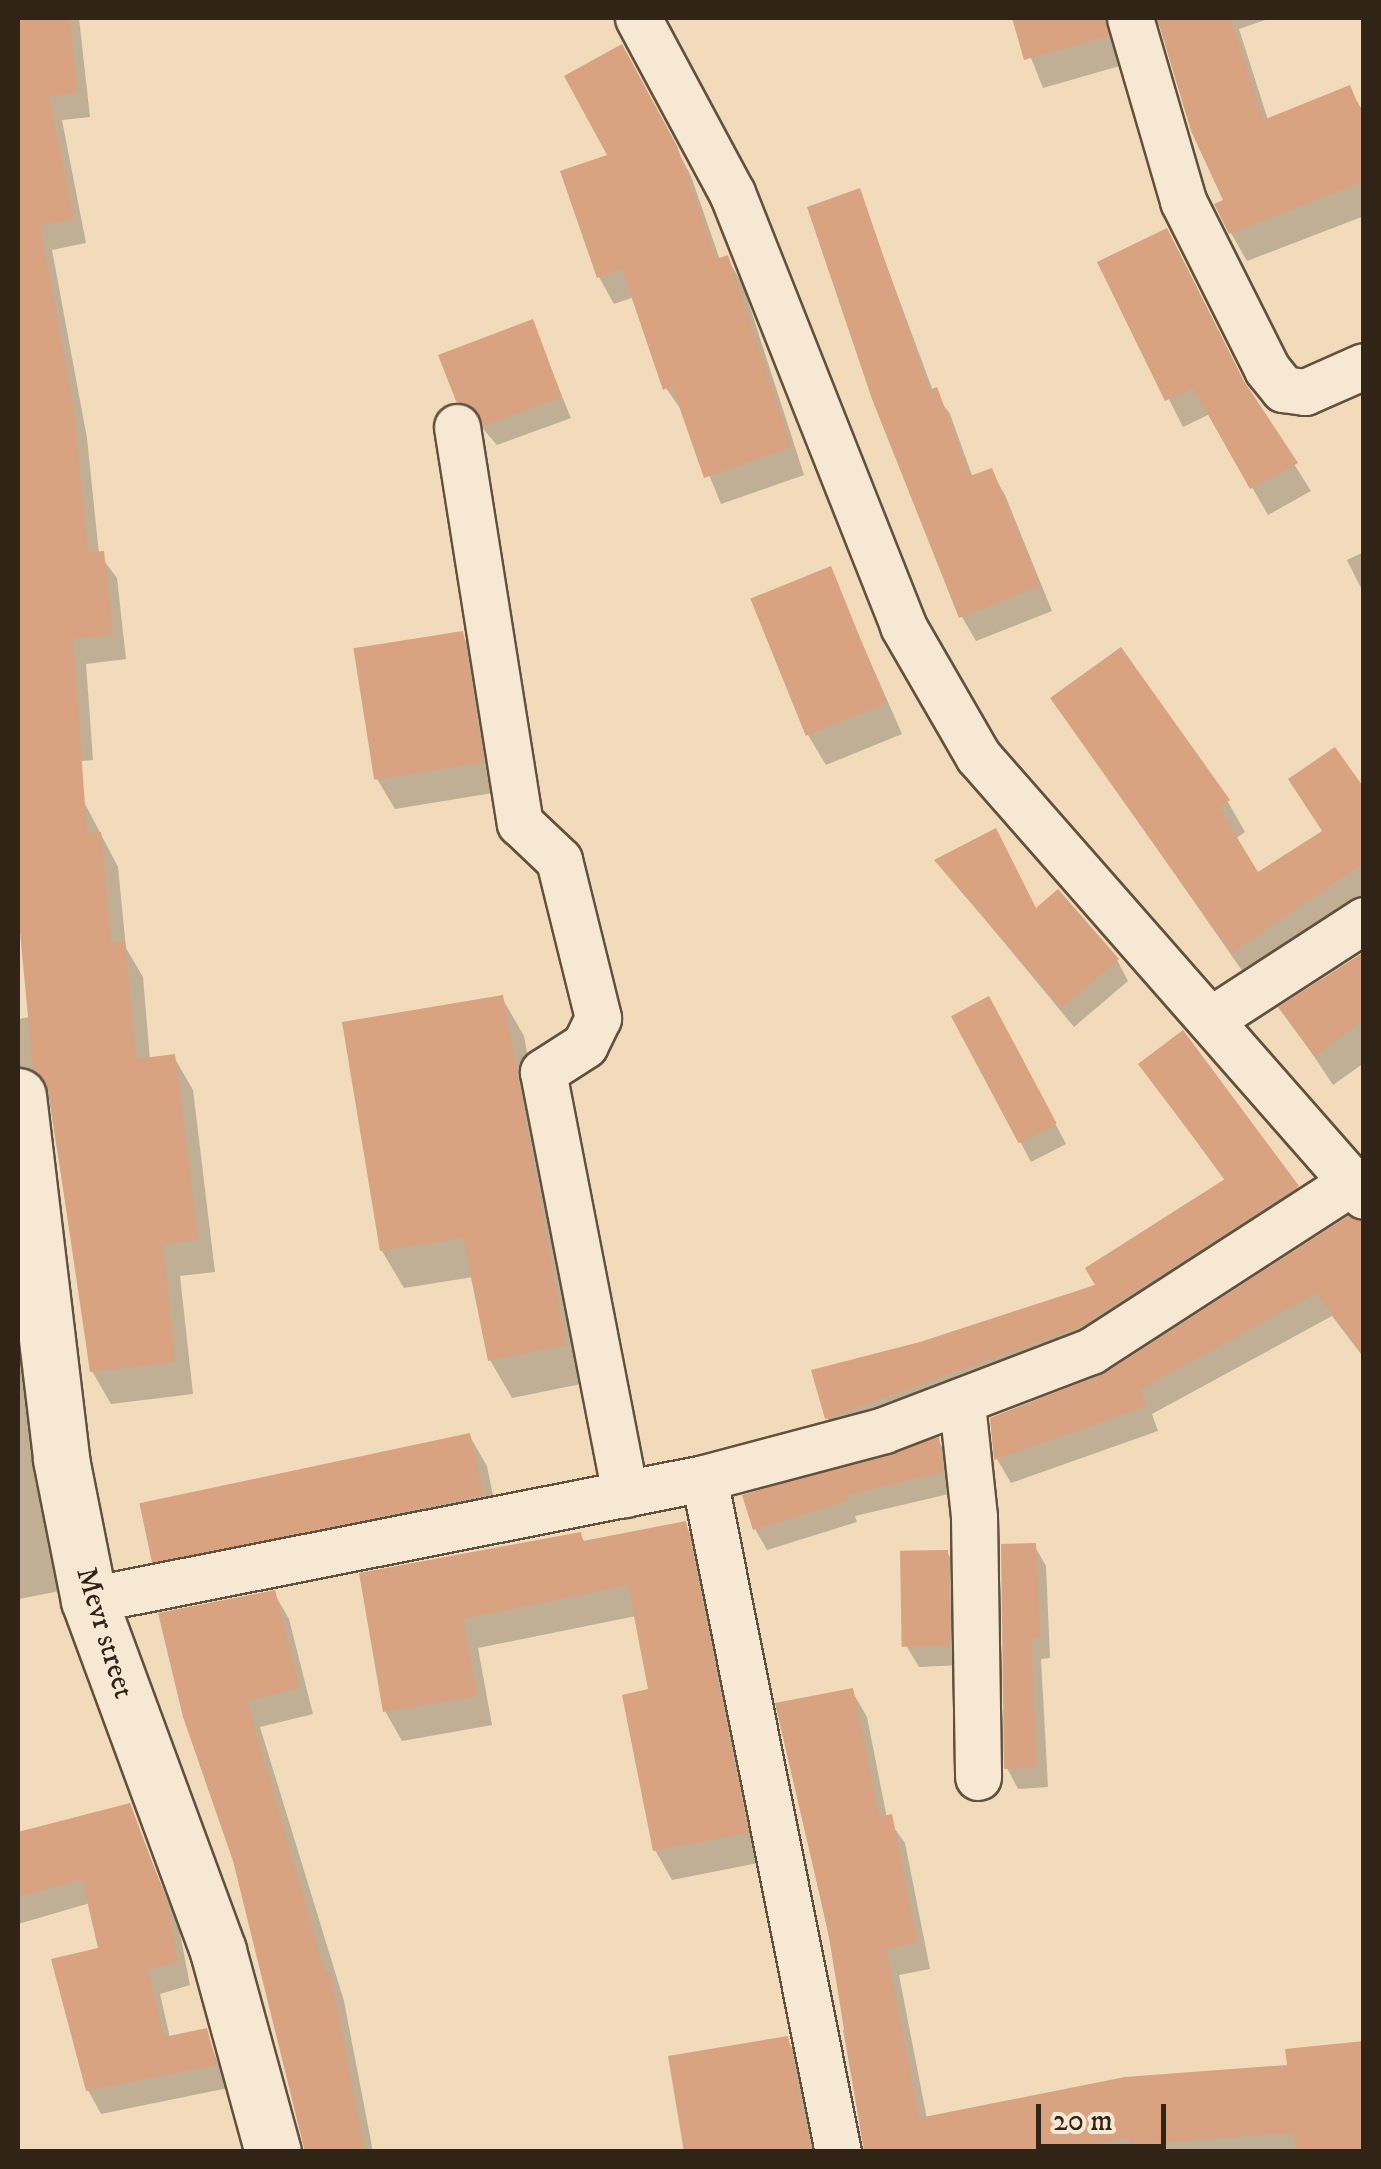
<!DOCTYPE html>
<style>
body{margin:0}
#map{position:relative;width:1381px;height:2169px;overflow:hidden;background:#f1dbbb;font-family:"IM FELL DW Pica",serif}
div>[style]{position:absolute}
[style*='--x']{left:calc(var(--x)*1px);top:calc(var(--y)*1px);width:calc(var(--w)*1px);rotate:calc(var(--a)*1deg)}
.shadow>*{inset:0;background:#0003}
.building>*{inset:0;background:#d9a281;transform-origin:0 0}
.roads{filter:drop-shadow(2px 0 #61513e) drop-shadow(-2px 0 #61513e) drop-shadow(0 2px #61513e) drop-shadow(0 -2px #61513e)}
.street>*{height:45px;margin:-22.5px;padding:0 22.5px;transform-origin:22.5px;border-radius:22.5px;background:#f6e8d3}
.secondary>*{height:55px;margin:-27.5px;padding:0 27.5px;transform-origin:27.5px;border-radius:27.5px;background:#f6e8d3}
span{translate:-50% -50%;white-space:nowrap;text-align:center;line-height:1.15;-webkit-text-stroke:9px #f6e8d3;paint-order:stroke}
.street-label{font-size:30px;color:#312315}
.frame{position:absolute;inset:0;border:20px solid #312315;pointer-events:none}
.scale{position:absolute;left:1036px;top:2104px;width:130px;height:45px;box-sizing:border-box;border:5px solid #312315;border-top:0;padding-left:12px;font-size:30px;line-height:35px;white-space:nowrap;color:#312315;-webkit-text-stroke:8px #f6e8d3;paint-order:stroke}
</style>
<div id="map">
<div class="shadow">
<div style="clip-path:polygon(18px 18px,79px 18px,90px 117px,62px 120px,86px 243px,52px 250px,87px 438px,99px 554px,117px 578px,126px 659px,86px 664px,93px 760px,18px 767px)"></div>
<div style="clip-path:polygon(1015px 18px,1271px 18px,1239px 29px,1268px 120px,1349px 88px,1364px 113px,1364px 216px,1247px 261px,1231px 233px,1227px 201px,1160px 26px,1139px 21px,1123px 65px,1043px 88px)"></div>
<div style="clip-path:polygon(637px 74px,691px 176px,720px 260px,727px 258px,743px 285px,804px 475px,721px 504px,684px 414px,666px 388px,634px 297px,614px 304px,599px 277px,611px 156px)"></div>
<div style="clip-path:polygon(859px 191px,933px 391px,950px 414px,973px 478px,991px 471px,1005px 495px,1052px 611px,976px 641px,962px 617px)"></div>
<div style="clip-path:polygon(1100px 263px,1251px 396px,1311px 491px,1268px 515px,1210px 414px,1183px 427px)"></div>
<div style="clip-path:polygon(531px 322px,571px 418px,497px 445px,458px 400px)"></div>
<div style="clip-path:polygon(1364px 552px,1364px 594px,1347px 560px)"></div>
<div style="clip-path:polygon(830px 570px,902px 734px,826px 765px,808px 735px)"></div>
<div style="clip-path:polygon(462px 634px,479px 665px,499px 792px,395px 809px,377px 779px)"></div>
<div style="clip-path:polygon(1053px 699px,1228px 802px,1245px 832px,1235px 839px,1257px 876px,1324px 833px,1364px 793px,1364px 905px,1250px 982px)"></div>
<div style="clip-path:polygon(83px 800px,118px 867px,126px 948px,143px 977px,150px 1060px,174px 1057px,193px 1090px,215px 1272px,180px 1276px,193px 1394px,111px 1404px,92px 1371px,49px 1099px,18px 1104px,18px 1019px,30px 1017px,18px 891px,18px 808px)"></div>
<div style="clip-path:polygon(937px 861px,1117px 960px,1128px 981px,1074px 1027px)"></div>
<div style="clip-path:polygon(1364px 955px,1364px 1063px,1333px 1085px,1282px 1008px)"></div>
<div style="clip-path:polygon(502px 998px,524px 1036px,586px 1383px,512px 1398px,490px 1360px,473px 1277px,404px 1288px,382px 1251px,345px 1024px)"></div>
<div style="clip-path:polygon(954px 1017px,1000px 1019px,1066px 1144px,1031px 1162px)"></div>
<div style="clip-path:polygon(1141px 1065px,1297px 1187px,1308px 1207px,1091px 1348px,839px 1438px,827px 1418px,920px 1345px,1098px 1286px,1226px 1182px)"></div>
<div style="clip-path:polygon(1364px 1223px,1364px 1358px,1332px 1316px,1152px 1414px,1158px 1431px,1011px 1483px,997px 1459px,1106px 1376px)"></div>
<div style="clip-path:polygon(18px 1311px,60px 1591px,19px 1599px,18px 1597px)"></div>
<div style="clip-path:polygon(469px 1435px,487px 1466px,499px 1525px,172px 1590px,155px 1560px)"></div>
<div style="clip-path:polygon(938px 1440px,950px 1460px,953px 1493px,855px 1516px,857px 1522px,767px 1550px,755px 1529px)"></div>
<div style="clip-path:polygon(685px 1524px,701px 1553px,763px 1862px,672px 1880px,655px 1850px,651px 1691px,636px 1616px,478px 1648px,492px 1725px,402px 1741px,385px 1711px,362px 1575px,580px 1534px,585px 1543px)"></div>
<div style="clip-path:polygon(1034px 1545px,1046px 1566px,1050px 1658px,1041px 1659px,1048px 1787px,1018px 1789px,1007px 1768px)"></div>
<div style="clip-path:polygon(947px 1552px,959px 1573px,960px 1665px,919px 1667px,907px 1647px)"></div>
<div style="clip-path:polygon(274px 1593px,289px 1619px,313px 1714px,260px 1727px,344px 2001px,373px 2152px,307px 2152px,235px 1860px,186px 1716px)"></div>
<div style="clip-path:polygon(852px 1691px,867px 1717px,887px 1818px,905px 1843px,930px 1969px,899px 1975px,927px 2119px,1290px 2068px,1364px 2043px,1364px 2152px,865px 2152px,843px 2030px,849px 2029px,778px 1704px)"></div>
<div style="clip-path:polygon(129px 1806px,179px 1928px,190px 1985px,160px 1994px,170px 2038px,205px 2030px,228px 2088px,101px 2114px,88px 2090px,101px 1950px,90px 1903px,18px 1924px,18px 1834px)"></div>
<div style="clip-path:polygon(787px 2039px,802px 2065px,821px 2152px,686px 2152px)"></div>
</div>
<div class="building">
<div style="clip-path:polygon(18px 18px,70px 18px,77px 93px,49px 96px,74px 219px,40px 225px,74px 411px,88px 552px,104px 551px,113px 635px,73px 639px,87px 833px,101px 832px,111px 943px,125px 942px,136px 1059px,175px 1054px,198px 1240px,163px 1244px,175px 1362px,90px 1372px,49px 1092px,33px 1069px,18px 911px)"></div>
<div style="clip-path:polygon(1012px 18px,1104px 18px,1108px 36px,1024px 60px)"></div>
<div style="clip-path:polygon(1157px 18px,1230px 18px,1263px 120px,1350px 85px,1364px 119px,1364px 181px,1229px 234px,1214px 204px,1223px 200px,1191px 131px)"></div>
<div style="clip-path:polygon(622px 44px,677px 146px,716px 259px,728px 255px,791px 447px,704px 478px,672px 386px,663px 390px,622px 269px,597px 278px,560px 171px,607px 155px,564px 76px)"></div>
<div style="clip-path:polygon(860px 188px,929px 390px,937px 387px,970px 476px,992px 468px,1040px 586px,959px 618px,872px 399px,807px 207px)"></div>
<div style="clip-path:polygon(1167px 228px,1244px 381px,1298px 463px,1250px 489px,1193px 388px,1165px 401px,1097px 262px)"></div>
<div style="clip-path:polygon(533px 319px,562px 397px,483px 426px,477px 410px,456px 401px,438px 355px)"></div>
<div style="left:831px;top:566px;width:148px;height:87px;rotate:68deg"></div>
<div style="left:463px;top:631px;width:133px;height:111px;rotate:81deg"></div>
<div style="clip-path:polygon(1121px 647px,1230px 800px,1219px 808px,1258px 872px,1322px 831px,1288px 779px,1335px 747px,1364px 788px,1364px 863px,1231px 953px,1050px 698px)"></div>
<div style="clip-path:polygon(996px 828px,1036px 908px,1058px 889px,1119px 959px,1061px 1008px,934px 860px)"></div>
<div style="clip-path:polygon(1364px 952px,1364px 1020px,1314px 1056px,1278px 1007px)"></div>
<div style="clip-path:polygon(503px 995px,566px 1345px,488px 1361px,463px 1238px,380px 1251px,342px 1022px)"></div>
<div style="left:989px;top:996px;width:144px;height:43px;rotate:62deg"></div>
<div style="clip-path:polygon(1183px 1030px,1299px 1186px,1079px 1327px,825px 1419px,811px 1370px,920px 1342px,1095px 1285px,1085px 1268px,1225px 1179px,1138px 1064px)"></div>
<div style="clip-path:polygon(1348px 1216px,1364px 1222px,1364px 1356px,1316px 1293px,1140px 1389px,1146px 1406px,994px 1460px,990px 1418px,1105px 1373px)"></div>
<div style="left:470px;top:1433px;width:63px;height:338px;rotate:78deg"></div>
<div style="clip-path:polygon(939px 1437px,943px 1472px,845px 1496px,847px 1501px,753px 1530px,742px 1495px)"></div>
<div style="clip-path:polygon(686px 1521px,748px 1833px,653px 1851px,622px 1695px,648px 1689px,628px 1585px,463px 1619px,477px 1696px,383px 1712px,359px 1573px,581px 1532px,583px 1541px)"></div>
<div style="clip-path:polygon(1036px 1543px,1040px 1638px,1031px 1639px,1037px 1767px,1004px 1769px,1001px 1544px)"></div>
<div style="left:948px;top:1550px;width:96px;height:48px;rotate:89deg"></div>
<div style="clip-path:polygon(275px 1590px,300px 1688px,247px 1701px,325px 1973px,330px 1972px,365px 2152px,305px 2152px,233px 1861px,183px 1717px,158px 1613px)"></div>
<div style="clip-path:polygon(853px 1688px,879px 1817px,892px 1814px,917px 1943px,886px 1949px,919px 2118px,1125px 2077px,1287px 2065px,1285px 2049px,1364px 2041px,1364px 2149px,1296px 2152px,1294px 2133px,1130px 2145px,1129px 2138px,1043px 2152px,864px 2152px,828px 1931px,775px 1703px)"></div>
<div style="clip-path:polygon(130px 1803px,167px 1902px,178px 1962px,148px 1970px,164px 2037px,207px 2028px,217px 2065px,86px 2091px,51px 1959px,98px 1948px,82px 1879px,18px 1897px,18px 1832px)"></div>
<div style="clip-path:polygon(788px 2036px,811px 2152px,684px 2152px,668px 2056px)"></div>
</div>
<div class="roads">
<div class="street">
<div style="--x:638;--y:18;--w:199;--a:61.8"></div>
<div style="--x:732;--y:193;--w:466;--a:68.4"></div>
<div style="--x:903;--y:626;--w:150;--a:60"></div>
<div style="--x:978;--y:756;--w:585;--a:48.74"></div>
<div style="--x:1130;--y:18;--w:191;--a:73.8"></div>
<div style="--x:1183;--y:201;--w:188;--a:63.4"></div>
<div style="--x:1267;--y:369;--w:26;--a:51"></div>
<div style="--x:1283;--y:389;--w:22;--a:8"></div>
<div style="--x:1305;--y:392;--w:64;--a:-23.8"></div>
<div style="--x:457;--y:427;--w:401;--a:81"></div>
<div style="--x:520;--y:823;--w:54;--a:43.5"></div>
<div style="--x:559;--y:860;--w:163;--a:76.1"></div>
<div style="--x:598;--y:1018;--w:30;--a:116"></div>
<div style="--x:585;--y:1045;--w:50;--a:147.3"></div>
<div style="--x:543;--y:1072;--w:430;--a:79"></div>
<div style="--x:1210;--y:1020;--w:184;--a:-33"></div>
<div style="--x:962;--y:1404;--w:114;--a:83.9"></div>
<div style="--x:974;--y:1517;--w:260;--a:89.1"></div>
<div style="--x:704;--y:1478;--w:186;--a:-14.9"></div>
<div style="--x:884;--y:1430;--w:222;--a:-20.9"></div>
<div style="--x:1091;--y:1351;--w:310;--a:-32.9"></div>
<div style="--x:89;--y:1600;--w:627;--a:-11.22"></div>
<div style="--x:704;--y:1478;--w:687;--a:78.76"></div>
</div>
<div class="secondary">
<div style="--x:18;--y:1096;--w:366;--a:83.2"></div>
<div style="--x:61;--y:1459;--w:144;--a:78.8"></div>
<div style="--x:89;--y:1600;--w:374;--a:69.8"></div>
<div style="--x:218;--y:1951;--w:208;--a:74.7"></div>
</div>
</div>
<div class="street-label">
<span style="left:104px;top:1633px;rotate:73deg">Mevr street</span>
</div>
<div class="frame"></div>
<div class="scale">20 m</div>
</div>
